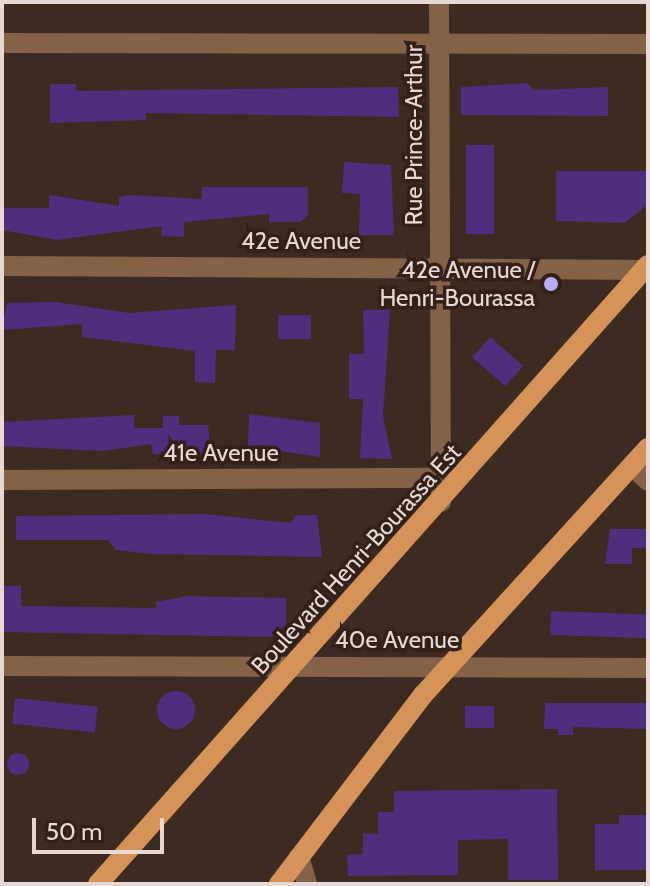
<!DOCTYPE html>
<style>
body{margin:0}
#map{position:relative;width:650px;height:886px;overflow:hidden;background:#3d2b22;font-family:Cabin,sans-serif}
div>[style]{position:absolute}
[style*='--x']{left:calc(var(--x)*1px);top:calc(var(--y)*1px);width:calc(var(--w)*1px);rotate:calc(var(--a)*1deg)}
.building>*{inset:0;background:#4e2f7e;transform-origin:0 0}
.round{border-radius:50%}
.minor>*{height:20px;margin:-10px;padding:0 10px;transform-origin:10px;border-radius:10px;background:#836247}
.major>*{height:20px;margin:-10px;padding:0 10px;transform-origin:10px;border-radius:10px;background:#d59359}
.dots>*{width:22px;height:22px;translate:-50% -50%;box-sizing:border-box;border:4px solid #322118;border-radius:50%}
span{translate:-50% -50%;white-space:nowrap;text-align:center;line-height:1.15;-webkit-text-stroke:7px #322118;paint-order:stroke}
.street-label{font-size:24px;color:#e6d9d4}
.poi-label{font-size:24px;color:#e6d9d4}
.right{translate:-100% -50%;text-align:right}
.frame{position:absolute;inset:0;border:4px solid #e6d9d4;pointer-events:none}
.scale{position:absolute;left:32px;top:818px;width:132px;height:36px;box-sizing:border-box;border:4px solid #e6d9d4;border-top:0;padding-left:10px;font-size:24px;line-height:28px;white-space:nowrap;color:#e6d9d4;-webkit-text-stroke:6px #322118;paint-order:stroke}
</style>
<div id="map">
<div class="building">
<div style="clip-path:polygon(527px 83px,534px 90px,608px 87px,608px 116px,461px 115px,461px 87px)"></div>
<div style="clip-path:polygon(50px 84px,76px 84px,76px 91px,398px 87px,399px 117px,146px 113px,146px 120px,50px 123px)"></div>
<div style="left:466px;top:145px;width:28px;height:89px"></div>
<div style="clip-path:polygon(344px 162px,391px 165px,394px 235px,359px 235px,360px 194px,342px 193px)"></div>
<div style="clip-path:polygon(556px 171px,648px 171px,648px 204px,625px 223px,556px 221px)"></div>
<div style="clip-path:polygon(202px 187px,308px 187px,308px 214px,301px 222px,269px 222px,269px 214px,184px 222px,184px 237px,161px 236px,162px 226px,57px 240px,2px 230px,2px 208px,49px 208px,49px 195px,119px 206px,119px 197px,130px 195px,202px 199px)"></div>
<div style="clip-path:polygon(56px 302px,129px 313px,236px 305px,235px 350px,216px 350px,215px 383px,195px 382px,195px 351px,82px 337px,82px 324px,2px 330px,7px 303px)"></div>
<div style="clip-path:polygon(390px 309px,383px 416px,392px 459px,360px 458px,363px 399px,349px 399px,349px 354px,364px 354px,363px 310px)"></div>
<div style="left:311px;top:315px;width:24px;height:33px;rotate:90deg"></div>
<div style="left:490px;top:337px;width:44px;height:27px;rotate:41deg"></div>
<div style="clip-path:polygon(249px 414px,320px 423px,320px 457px,248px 446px)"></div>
<div style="clip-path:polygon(134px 415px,134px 428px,163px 428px,163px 416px,179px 416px,179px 425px,208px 425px,211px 453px,153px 454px,151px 444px,103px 451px,2px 446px,2px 422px)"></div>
<div style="clip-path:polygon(205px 514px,291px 523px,296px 515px,317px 515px,322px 557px,152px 554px,116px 550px,108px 540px,16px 540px,16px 516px)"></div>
<div style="clip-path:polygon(610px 529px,648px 529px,648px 548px,632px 548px,632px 564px,605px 564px)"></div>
<div style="clip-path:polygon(2px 586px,21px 586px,21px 606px,156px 608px,156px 602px,187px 596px,286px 598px,286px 624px,272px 637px,2px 632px)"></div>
<div style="left:551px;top:611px;width:97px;height:24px;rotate:2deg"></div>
<div class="round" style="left:157px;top:691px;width:38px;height:38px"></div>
<div style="left:15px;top:698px;width:83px;height:26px;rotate:6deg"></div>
<div style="clip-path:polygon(545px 703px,648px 703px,648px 729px,573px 727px,573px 735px,558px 735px,558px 729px,544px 729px)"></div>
<div style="left:465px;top:706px;width:29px;height:22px"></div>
<div class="round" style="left:7px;top:753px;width:22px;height:22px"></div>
<div style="clip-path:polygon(557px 789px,558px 880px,508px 880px,508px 839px,458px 840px,458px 875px,348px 876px,347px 855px,363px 854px,363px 833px,378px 834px,378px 812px,394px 812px,394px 791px)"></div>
<div style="clip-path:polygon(619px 815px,648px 815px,648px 870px,595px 870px,595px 824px,619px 824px)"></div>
</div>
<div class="minor">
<div style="--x:439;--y:2;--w:500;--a:89.77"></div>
<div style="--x:2;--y:43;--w:646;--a:0.09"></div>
<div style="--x:2;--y:266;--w:646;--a:0.35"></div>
<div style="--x:632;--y:466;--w:22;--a:43"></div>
<div style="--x:2;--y:480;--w:438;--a:-0.3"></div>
<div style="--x:2;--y:666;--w:646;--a:0.18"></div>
<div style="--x:299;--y:857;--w:28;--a:73"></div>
</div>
<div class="major">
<div style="--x:98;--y:884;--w:828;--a:-48.38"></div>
<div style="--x:279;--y:884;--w:238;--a:-52.7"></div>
<div style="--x:423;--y:695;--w:334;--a:-47.7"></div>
</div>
<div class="dots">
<div style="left:551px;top:284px;background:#b7abf8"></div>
</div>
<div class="street-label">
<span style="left:414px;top:135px;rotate:-90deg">Rue Prince-Arthur</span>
<span style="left:301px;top:241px">42e Avenue</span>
<span style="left:221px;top:453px">41e Avenue</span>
<span style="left:356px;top:559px;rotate:-48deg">Boulevard Henri-Bourassa Est</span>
<span style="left:397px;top:640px">40e Avenue</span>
</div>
<div class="poi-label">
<span class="right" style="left:535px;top:284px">42e Avenue /<br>Henri-Bourassa</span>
</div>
<div class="frame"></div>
<div class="scale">50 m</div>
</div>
